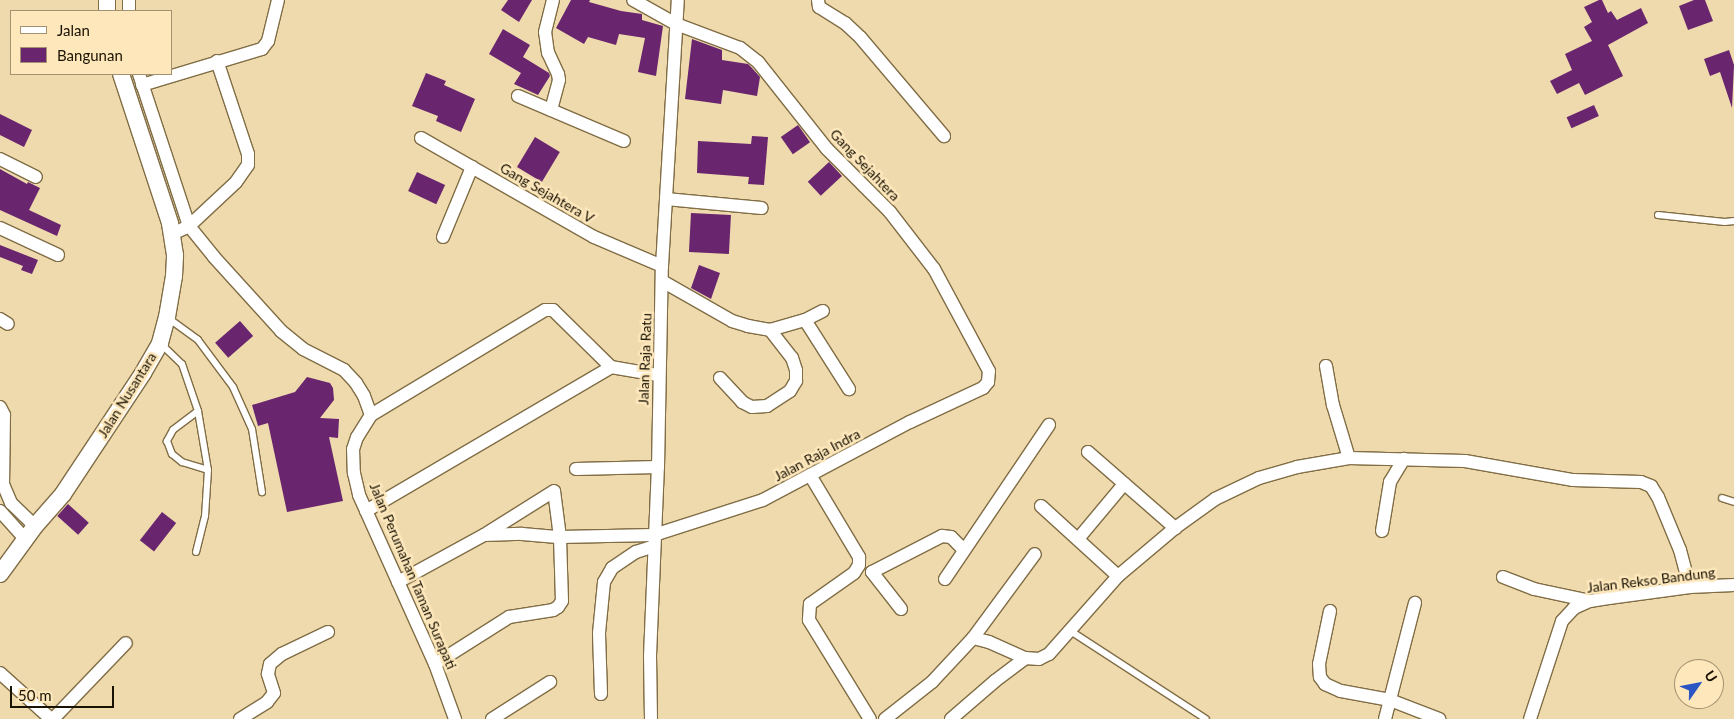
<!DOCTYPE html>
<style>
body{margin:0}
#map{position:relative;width:1734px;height:719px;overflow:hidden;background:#efdaae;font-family:Lato,sans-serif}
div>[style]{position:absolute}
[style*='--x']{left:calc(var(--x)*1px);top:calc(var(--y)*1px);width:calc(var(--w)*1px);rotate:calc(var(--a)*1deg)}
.building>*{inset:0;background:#69256e;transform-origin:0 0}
.roads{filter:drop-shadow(1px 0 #806d45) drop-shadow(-1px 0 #806d45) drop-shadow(0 1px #806d45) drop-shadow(0 -1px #806d45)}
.service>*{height:6px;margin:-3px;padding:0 3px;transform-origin:3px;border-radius:3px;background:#fff}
.minor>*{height:12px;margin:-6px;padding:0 6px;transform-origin:6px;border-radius:6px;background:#fff}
.tertiary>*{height:16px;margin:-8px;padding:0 8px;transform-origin:8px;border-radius:8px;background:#fff}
span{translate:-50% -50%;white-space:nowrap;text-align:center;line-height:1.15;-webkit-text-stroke:5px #fde7bb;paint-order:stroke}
.street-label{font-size:14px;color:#191203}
.legend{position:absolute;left:10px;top:10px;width:162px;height:65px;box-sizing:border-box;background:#fde7bb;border:1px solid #a29271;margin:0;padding:6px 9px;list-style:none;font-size:15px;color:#191203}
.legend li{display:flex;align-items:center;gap:10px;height:25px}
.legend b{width:25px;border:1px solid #a29271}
.north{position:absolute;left:1674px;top:659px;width:50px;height:50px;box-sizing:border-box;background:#fde7bb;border:1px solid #a29271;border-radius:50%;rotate:57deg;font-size:14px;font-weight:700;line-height:20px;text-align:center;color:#191203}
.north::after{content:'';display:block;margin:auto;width:18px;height:22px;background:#2c55c4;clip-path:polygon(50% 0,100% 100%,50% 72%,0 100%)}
.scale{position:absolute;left:10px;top:686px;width:104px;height:22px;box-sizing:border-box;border:2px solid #191203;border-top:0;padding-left:6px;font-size:15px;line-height:18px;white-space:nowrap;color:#191203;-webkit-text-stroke:4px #fde7bb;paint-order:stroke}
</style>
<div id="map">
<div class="building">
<div style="clip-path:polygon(508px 0,532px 0,519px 22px,501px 10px)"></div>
<div style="clip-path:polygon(571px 0,590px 0,589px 2px,621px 11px,642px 14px,642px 20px,663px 26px,656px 76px,638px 72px,645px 38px,619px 34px,616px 45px,588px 37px,584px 44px,556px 28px)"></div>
<div style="clip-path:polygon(1599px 0,1602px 0,1608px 13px,1611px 11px,1617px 20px,1641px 8px,1648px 23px,1608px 45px,1623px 76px,1585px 95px,1579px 83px,1557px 94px,1550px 81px,1572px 70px,1565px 54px,1592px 41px,1584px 27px,1592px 22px,1584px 7px)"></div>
<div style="clip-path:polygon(1694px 0,1705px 0,1713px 21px,1688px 30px,1679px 6px)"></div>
<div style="clip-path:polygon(503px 29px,530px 45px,523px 57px,549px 73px,550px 76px,538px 95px,514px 84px,521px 73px,489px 54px)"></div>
<div style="clip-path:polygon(692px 39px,722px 50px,722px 60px,748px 64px,752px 68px,760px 77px,757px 96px,723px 90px,721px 104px,685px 99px)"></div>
<div style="clip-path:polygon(1729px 50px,1734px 65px,1732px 108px,1720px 72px,1710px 76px,1704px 59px)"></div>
<div style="clip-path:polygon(426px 73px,446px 81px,444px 85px,475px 99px,461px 132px,436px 121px,438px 116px,412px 106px)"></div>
<div style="left:1594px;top:105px;width:12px;height:30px;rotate:66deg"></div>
<div style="clip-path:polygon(0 114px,32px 130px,24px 147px,0 135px)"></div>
<div style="left:798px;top:125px;width:21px;height:21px;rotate:55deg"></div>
<div style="clip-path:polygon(752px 136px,768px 137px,764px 185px,748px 184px,749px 177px,697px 173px,698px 141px,751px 144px)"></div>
<div style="left:535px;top:137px;width:29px;height:35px;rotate:31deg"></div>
<div style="left:829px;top:162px;width:19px;height:29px;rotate:47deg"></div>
<div style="clip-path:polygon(0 169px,27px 184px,28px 182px,40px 188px,29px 210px,61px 225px,57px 236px,0 210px)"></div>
<div style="left:417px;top:172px;width:31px;height:21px;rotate:25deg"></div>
<div style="left:691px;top:213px;width:40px;height:39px;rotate:3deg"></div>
<div style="clip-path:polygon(0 245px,38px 260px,32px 274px,21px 270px,23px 266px,0 257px)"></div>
<div style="clip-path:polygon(699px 265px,720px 273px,711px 299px,691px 288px)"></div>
<div style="left:240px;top:321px;width:20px;height:33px;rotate:49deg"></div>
<div style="clip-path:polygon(307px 377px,330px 383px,333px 388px,334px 400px,320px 418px,339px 419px,338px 438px,329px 437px,343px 501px,287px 512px,268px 423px,258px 426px,252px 405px,295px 392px)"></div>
<div style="left:68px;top:504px;width:28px;height:16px;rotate:42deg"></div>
<div style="left:162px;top:512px;width:18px;height:36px;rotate:38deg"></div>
</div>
<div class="roads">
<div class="service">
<div style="--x:1658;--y:215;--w:67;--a:6"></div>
<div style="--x:1725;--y:222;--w:9;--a:-6"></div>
<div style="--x:168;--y:318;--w:37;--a:36"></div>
<div style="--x:198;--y:340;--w:59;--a:53.3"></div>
<div style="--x:233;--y:387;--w:46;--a:65.7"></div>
<div style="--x:252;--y:429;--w:64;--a:81"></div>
<div style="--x:161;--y:344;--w:29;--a:44"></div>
<div style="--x:182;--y:364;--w:50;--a:71.2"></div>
<div style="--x:198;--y:411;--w:60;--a:80.4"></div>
<div style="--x:208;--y:470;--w:46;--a:93.7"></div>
<div style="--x:205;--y:516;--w:37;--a:104"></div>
<div style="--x:198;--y:411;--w:31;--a:143"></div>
<div style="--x:173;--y:430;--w:13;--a:119"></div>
<div style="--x:167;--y:441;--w:14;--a:69"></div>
<div style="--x:172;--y:454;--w:13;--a:39"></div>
<div style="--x:182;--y:462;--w:27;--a:17"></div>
<div style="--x:1722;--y:498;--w:13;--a:18"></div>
<div style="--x:1069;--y:630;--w:163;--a:33"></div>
</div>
<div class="minor">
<div style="--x:818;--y:0;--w:7;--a:82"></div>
<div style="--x:819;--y:7;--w:31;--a:32"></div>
<div style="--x:845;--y:23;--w:21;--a:43"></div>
<div style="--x:860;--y:37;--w:130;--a:49.7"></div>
<div style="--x:129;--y:11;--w:11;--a:-90"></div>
<div style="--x:139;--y:74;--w:160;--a:71.8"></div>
<div style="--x:189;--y:226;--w:40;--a:51"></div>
<div style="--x:214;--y:257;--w:100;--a:47.8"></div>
<div style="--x:281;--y:331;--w:28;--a:39"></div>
<div style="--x:303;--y:349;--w:46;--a:27.1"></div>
<div style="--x:344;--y:370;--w:18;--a:47"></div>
<div style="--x:356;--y:383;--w:15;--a:58"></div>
<div style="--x:364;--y:396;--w:20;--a:70"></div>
<div style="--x:371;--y:415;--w:26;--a:122"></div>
<div style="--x:357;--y:437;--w:13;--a:108"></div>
<div style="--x:353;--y:449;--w:24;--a:88"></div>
<div style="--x:354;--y:473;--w:23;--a:77"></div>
<div style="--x:359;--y:495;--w:185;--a:65.8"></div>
<div style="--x:435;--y:664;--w:59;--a:70"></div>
<div style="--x:142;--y:85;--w:125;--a:-16.7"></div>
<div style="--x:262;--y:49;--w:10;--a:-53"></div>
<div style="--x:268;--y:41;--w:42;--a:-76.3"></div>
<div style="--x:518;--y:96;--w:115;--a:23"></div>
<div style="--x:551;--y:110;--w:31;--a:-75"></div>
<div style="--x:559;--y:80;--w:6;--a:-99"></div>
<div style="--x:558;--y:74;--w:23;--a:-115"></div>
<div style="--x:548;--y:53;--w:21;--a:-98"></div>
<div style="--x:545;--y:32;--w:33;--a:-76"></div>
<div style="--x:421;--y:138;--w:199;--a:29.8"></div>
<div style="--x:594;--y:237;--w:74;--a:23.1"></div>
<div style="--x:0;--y:159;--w:40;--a:26.6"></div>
<div style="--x:666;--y:199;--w:96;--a:5.4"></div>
<div style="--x:0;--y:228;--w:64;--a:25"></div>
<div style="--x:172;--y:234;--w:19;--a:-25"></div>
<div style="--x:189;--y:226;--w:64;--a:-43.1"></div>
<div style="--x:236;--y:182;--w:21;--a:-55"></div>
<div style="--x:248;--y:165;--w:11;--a:-90"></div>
<div style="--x:248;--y:154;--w:98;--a:-108.4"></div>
<div style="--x:443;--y:237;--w:76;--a:-67.5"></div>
<div style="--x:662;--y:281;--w:81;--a:29.7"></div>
<div style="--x:732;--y:321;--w:17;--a:17"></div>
<div style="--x:748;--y:326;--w:22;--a:10"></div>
<div style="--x:770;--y:330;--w:36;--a:-16"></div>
<div style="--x:805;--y:320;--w:20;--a:-27"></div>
<div style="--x:0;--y:319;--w:9;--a:32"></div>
<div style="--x:805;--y:320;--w:82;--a:57.5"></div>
<div style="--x:1326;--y:366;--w:40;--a:80"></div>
<div style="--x:1333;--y:405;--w:55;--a:73.2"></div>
<div style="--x:720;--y:378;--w:33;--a:47"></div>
<div style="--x:742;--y:402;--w:11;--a:27"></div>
<div style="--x:752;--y:407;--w:15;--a:-4"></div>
<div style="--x:767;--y:406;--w:27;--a:-33"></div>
<div style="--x:790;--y:391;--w:12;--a:-59"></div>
<div style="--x:796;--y:381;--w:11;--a:-90"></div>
<div style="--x:796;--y:370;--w:13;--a:-108"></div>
<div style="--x:792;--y:358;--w:36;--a:-128"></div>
<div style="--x:0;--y:407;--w:9;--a:63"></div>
<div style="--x:4;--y:415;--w:69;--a:90.8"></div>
<div style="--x:3;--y:484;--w:21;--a:67"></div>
<div style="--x:11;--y:503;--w:33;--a:44"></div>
<div style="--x:371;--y:415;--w:203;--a:-31.1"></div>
<div style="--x:545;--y:310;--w:8;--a:0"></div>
<div style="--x:553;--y:310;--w:81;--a:44.5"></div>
<div style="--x:611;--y:367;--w:48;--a:9.7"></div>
<div style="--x:1088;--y:452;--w:116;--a:41.1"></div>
<div style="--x:576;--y:469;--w:82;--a:-1.4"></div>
<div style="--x:810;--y:475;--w:96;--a:59.1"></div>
<div style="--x:859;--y:557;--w:8;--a:90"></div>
<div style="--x:859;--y:565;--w:9;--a:122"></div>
<div style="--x:854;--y:573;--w:54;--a:144.8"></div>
<div style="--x:810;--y:604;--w:16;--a:94"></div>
<div style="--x:809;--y:620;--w:116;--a:58.4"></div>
<div style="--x:1041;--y:506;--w:104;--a:42.3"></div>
<div style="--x:0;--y:511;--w:38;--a:48"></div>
<div style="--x:366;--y:511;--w:284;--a:-30.4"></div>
<div style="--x:1382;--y:531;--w:50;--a:-80.7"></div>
<div style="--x:1390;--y:482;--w:27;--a:-59"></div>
<div style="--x:1078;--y:539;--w:72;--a:-50.1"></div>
<div style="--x:1503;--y:577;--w:33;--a:21"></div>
<div style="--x:1534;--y:589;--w:57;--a:12.1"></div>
<div style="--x:945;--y:579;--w:186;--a:-56"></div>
<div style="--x:398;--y:582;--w:98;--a:-28.7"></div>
<div style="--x:484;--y:535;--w:38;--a:-2"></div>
<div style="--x:522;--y:534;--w:38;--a:5"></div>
<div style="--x:560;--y:537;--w:94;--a:-1.2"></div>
<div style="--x:654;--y:535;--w:114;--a:-17.8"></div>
<div style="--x:763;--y:500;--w:166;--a:-28"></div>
<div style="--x:910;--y:422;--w:81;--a:-25"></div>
<div style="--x:983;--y:388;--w:8;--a:-50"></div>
<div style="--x:988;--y:382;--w:11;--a:-85"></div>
<div style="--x:989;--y:371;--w:116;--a:-118.3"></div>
<div style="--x:934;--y:269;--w:72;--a:-127.7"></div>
<div style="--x:890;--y:212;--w:89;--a:-135"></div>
<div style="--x:827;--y:149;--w:111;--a:-128.4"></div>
<div style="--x:758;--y:62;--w:23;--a:-142"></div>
<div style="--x:740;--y:48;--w:68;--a:-159.4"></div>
<div style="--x:676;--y:24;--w:49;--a:-150.8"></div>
<div style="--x:901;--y:609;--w:47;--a:-128.1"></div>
<div style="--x:872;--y:572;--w:79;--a:-27.2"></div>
<div style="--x:942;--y:536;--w:9;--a:6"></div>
<div style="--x:951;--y:537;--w:18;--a:45"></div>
<div style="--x:1330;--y:611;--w:54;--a:101.7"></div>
<div style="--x:1319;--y:664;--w:13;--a:86"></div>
<div style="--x:1320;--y:677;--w:9;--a:54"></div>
<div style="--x:1325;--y:684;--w:17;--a:24"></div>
<div style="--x:1341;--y:691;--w:50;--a:10.4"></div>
<div style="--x:1390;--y:700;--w:53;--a:21.2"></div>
<div style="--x:973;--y:638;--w:104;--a:-53.6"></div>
<div style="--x:435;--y:664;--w:88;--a:-32.4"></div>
<div style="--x:509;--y:617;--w:45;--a:-9"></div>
<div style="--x:553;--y:610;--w:6;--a:-31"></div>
<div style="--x:558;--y:607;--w:7;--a:-56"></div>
<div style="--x:562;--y:601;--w:64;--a:-91.8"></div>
<div style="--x:560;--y:537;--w:46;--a:-97.4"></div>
<div style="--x:554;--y:491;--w:79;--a:147.9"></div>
<div style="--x:0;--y:673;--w:69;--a:42"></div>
<div style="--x:601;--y:694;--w:61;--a:-91.9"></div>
<div style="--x:599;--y:633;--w:51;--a:-84.4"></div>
<div style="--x:604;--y:582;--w:16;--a:-60"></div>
<div style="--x:612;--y:568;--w:29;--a:-34"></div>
<div style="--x:636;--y:552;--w:19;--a:-18"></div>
<div style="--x:53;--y:719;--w:105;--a:-46.2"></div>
<div style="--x:240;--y:719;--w:32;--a:-32"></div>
<div style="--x:267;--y:702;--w:11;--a:-52"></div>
<div style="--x:274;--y:693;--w:20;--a:-108"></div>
<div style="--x:268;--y:674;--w:10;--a:-79"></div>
<div style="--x:270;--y:664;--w:16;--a:-40"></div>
<div style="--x:282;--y:654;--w:51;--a:-25.6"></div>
<div style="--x:492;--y:719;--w:69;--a:-32.5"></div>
<div style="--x:651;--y:719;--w:63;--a:-90.9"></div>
<div style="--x:650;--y:656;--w:189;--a:-87.6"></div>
<div style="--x:658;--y:467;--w:201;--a:-88.9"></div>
<div style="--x:662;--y:266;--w:266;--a:-86.6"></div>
<div style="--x:885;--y:719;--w:60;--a:-38.2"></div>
<div style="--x:932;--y:682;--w:60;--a:-47"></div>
<div style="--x:973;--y:638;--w:16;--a:14"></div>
<div style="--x:989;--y:642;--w:39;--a:24"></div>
<div style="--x:1025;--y:658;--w:14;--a:4"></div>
<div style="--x:1039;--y:659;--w:11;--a:-27"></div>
<div style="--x:1049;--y:654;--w:104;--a:-48.5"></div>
<div style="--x:1118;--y:576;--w:75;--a:-40.1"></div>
<div style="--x:1175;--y:528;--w:49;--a:-35.9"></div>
<div style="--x:1215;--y:499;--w:49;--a:-25.5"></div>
<div style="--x:1259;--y:478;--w:40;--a:-16"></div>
<div style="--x:1297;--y:467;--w:53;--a:-9.8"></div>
<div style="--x:1349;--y:458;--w:116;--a:1.5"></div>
<div style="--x:1465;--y:461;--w:110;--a:10"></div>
<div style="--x:1573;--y:480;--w:68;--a:1.7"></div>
<div style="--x:1641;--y:482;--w:11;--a:22"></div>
<div style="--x:1651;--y:486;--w:13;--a:58"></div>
<div style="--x:1658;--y:497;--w:57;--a:67.5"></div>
<div style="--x:1680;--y:550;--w:38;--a:75"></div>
<div style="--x:951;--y:719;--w:58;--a:-40.8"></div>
<div style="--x:995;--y:681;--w:38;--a:-37"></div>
<div style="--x:1385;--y:719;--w:120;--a:-75.5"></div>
<div style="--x:1530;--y:719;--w:103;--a:-71.9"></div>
<div style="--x:1562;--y:621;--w:18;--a:-47"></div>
<div style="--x:1574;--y:608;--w:17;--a:-24"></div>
<div style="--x:1590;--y:601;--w:19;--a:-9"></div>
<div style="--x:1609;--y:598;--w:82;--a:-7.7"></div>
<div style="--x:1690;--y:587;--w:44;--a:-2.6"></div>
</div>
<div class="tertiary">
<div style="--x:107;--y:11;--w:11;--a:-90"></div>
<div style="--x:0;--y:574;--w:59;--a:-53.9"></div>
<div style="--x:35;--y:526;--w:43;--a:-48.8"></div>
<div style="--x:63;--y:494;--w:145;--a:-56.5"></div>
<div style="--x:143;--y:373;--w:34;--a:-60"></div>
<div style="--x:160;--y:343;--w:27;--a:-75"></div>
<div style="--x:167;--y:317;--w:42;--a:-80.3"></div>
<div style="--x:174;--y:276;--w:21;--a:-87"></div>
<div style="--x:175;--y:255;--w:32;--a:-99"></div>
<div style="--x:170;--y:223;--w:157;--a:-108.2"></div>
</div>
</div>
<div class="street-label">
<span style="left:865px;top:165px;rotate:46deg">Gang Sejahtera</span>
<span style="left:547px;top:193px;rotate:30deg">Gang Sejahtera V</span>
<span style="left:645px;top:359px;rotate:-88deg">Jalan Raja Ratu</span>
<span style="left:127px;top:395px;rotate:-58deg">Jalan Nusantara</span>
<span style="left:817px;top:455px;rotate:-28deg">Jalan Raja Indra</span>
<span style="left:413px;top:576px;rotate:67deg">Jalan Perumahan Taman Surapati</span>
<span style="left:1651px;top:580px;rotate:-7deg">Jalan Rekso Bandung</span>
</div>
<ul class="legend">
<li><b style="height:6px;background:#fff"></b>Jalan</li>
<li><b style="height:14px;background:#69256e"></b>Bangunan</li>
</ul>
<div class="north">U</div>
<div class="scale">50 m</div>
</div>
